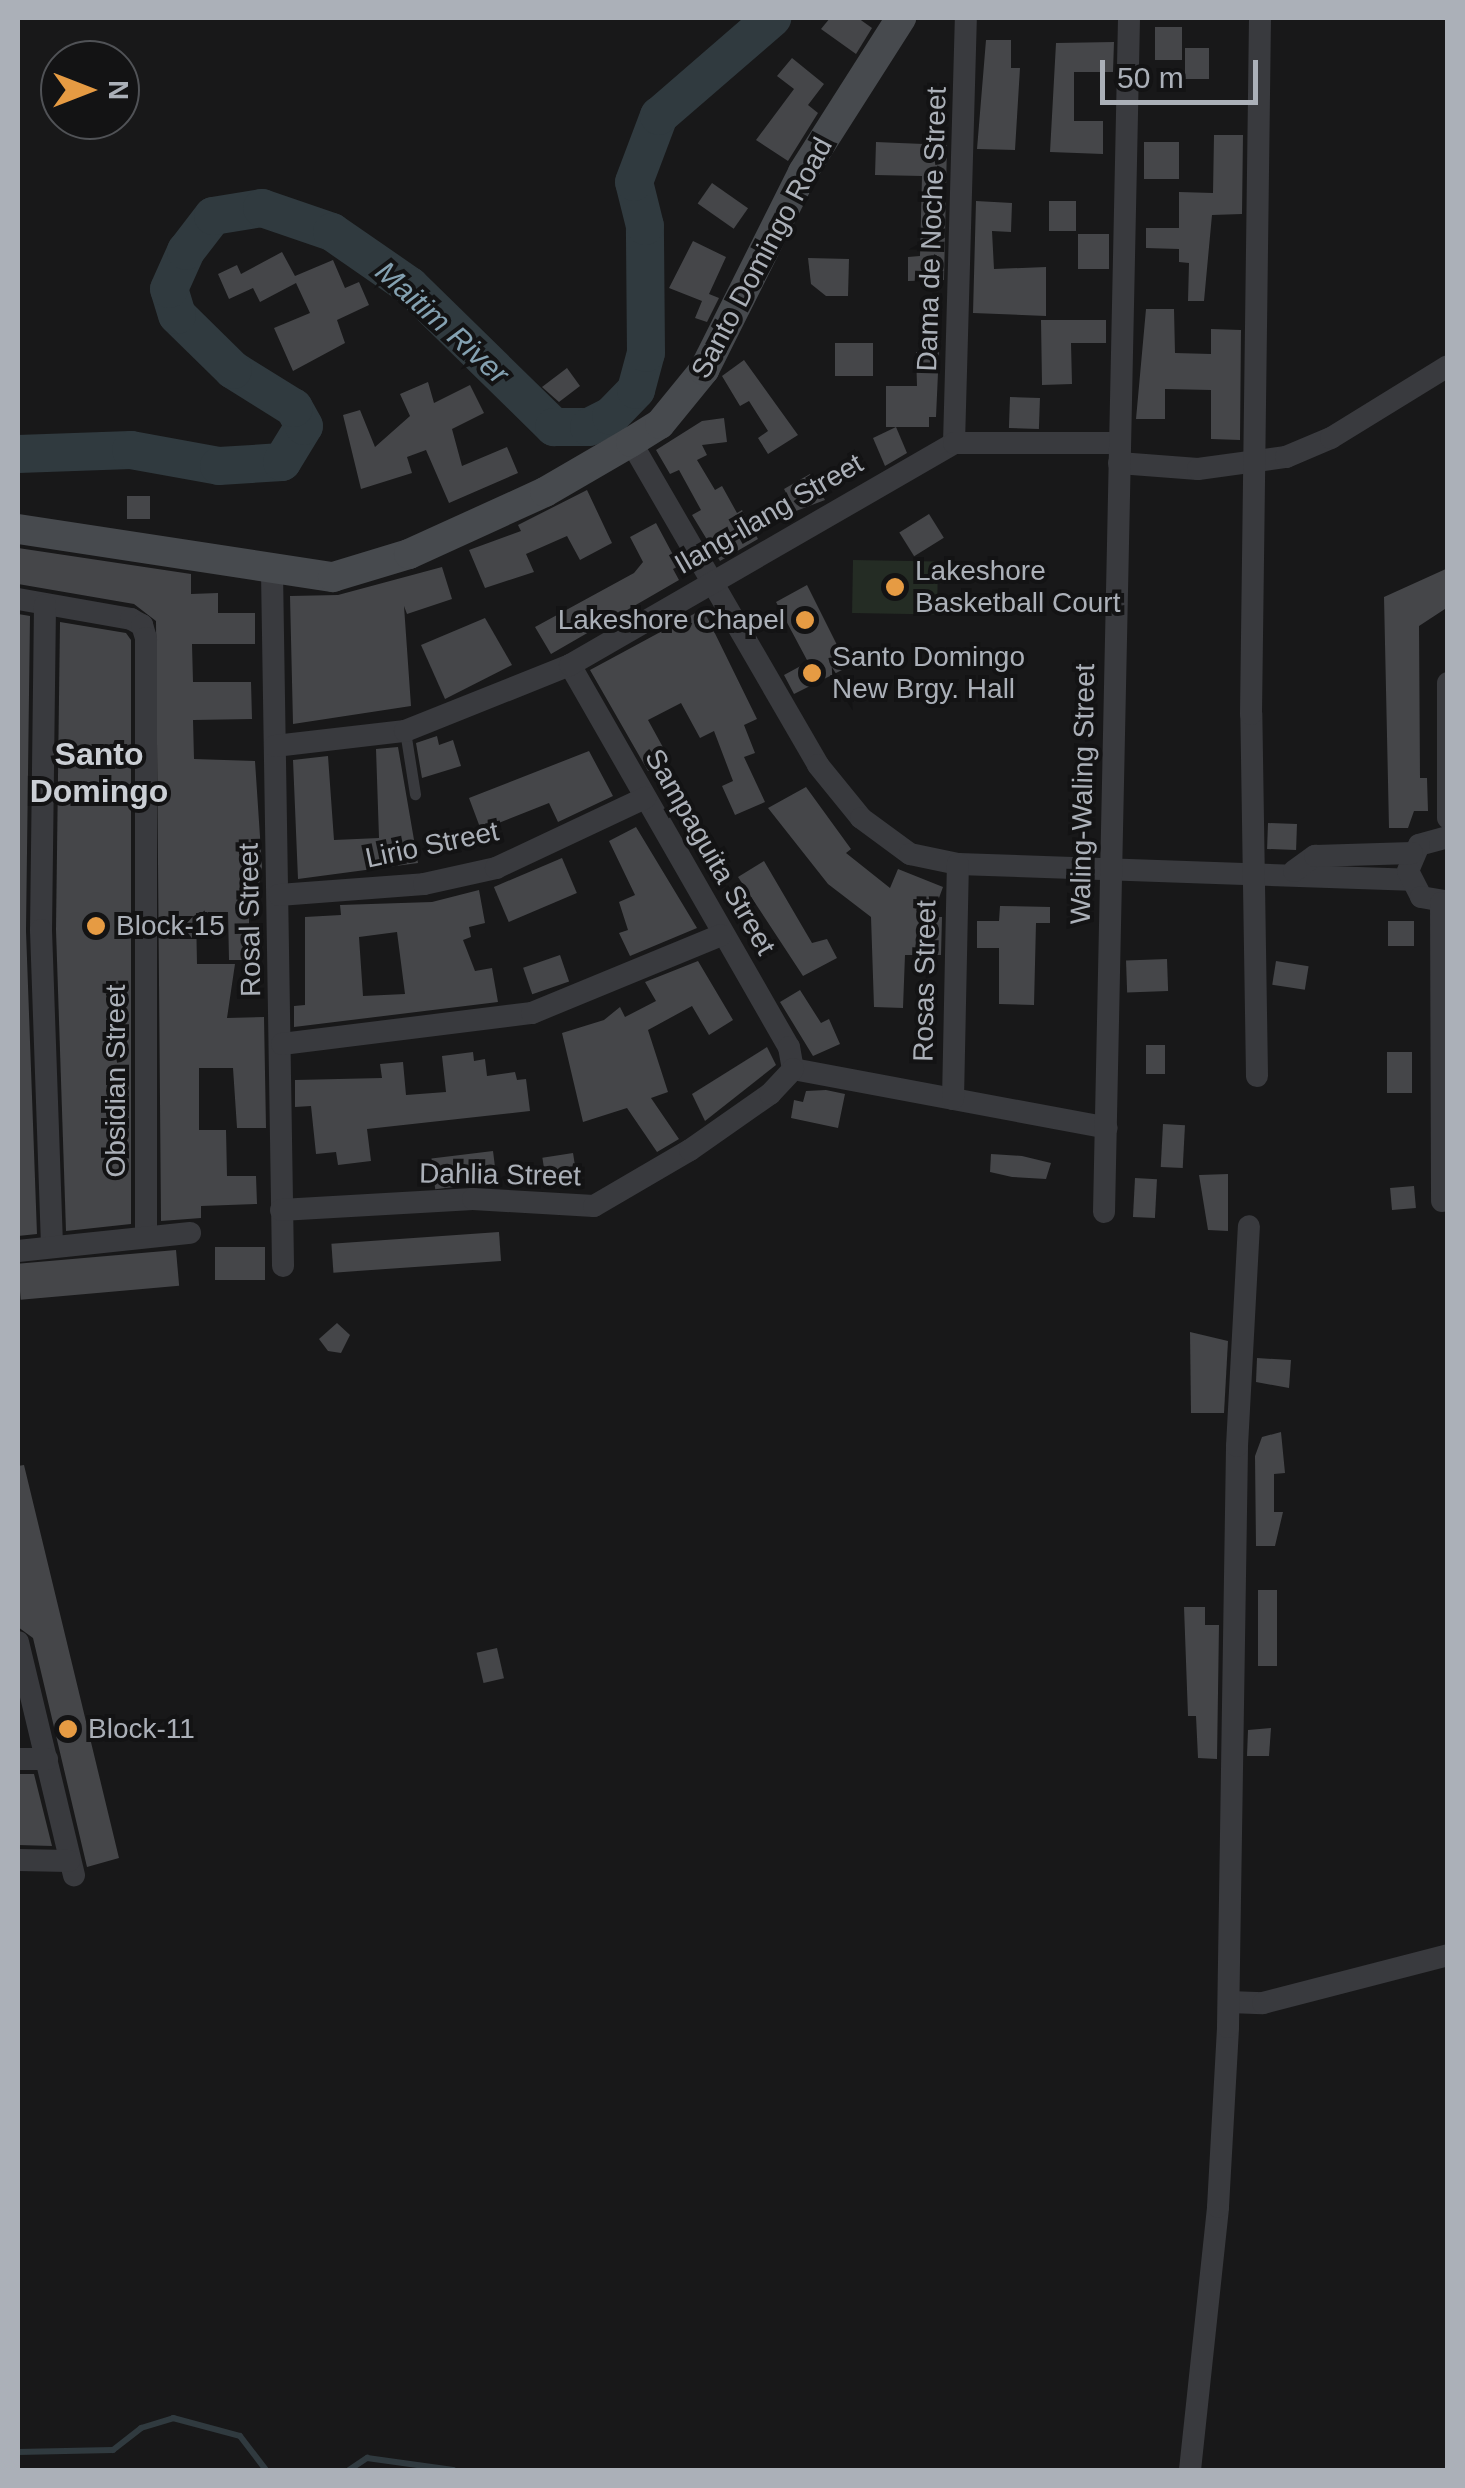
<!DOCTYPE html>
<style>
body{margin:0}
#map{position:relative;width:1465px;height:2488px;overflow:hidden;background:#181819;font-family:Arial,sans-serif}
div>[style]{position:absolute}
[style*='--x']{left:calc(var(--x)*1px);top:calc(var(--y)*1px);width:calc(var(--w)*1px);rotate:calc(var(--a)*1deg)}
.green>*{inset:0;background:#242c24;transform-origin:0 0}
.stream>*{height:6px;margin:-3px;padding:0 3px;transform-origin:3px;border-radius:3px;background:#303a3f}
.river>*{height:38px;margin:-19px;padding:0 19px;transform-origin:19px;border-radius:19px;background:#303a3f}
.building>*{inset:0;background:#454649;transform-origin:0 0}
.lane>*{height:11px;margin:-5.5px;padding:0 5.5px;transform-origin:5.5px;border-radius:5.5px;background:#393a3e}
.street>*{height:22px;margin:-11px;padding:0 11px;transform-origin:11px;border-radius:11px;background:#393a3e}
.secondary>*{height:30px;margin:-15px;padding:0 15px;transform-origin:15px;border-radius:15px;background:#474a4e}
.dots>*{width:28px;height:28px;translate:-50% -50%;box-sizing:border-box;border:5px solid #131314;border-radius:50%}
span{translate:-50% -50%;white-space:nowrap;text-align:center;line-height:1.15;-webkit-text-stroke:8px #131314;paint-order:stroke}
.street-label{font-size:28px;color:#abb0b8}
.poi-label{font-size:28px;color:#abb0b8}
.left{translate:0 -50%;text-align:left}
.right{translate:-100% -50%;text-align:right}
.water-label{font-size:30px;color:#84a1b1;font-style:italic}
.quarter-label{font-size:32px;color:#cbcfd5;font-weight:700}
.frame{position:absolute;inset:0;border:20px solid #abb0b8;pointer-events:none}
.north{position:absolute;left:40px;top:40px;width:100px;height:100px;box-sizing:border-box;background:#131314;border:2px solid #505256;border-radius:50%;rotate:90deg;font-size:28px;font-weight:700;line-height:40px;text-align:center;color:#abb0b8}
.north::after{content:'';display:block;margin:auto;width:35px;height:45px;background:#e69b43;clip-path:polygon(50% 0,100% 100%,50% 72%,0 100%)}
.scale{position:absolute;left:1100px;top:60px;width:158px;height:45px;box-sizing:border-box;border:5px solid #abb0b8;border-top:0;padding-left:12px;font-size:30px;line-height:35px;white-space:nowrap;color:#abb0b8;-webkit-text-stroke:8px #131314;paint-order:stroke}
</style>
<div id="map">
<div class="green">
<div style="left:853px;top:560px;width:85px;height:53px;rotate:1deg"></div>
</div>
<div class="stream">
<div style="--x:18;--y:2452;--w:95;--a:-1.2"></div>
<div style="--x:113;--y:2450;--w:36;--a:-38"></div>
<div style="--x:141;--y:2428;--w:34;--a:-17"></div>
<div style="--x:173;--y:2418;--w:69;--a:15"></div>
<div style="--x:240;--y:2436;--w:43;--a:52.6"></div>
<div style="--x:349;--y:2470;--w:22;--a:-34"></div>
<div style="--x:367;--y:2458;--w:87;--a:7.9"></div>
</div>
<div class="river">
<div style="--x:18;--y:454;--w:113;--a:-2"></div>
<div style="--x:131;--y:450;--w:89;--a:10.3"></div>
<div style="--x:219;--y:466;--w:63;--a:-3.6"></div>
<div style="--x:282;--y:462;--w:42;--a:-58.6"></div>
<div style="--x:304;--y:426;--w:21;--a:-119"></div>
<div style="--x:294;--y:408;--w:72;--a:-148.1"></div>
<div style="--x:233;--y:370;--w:78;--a:-135.5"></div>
<div style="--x:177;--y:315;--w:27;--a:-107"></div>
<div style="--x:169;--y:289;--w:42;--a:-65.9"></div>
<div style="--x:186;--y:251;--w:44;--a:-52.4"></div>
<div style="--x:213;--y:216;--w:50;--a:-9.3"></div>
<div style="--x:262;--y:208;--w:74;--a:18.9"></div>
<div style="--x:332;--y:232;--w:95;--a:34.7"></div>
<div style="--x:410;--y:286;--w:202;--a:44.4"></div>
<div style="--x:554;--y:427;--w:35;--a:0"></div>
<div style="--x:589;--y:427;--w:25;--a:-27"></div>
<div style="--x:611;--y:416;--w:36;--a:-46"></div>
<div style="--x:636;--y:390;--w:38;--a:-75"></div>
<div style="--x:646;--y:353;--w:127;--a:-90.5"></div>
<div style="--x:645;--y:226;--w:45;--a:-104"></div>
<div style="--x:634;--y:182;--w:71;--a:-69.3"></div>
<div style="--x:659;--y:116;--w:150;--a:-40.9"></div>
</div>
<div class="building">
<div style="clip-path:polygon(830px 18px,858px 18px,872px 28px,856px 54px,821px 29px)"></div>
<div style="left:1182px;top:27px;width:33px;height:27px;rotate:90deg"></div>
<div style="clip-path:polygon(986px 40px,1011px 40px,1011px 68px,1020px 68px,1015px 150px,977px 149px)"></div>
<div style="clip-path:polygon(1114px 42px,1113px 72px,1074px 72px,1074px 121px,1103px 121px,1103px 154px,1050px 152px,1056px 43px)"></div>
<div style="left:1185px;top:48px;width:24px;height:31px"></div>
<div style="clip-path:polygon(792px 58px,824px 84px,808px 105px,818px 113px,788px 161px,756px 140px,794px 89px,777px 76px)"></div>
<div style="clip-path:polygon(1214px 135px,1243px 135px,1242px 214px,1212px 215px,1204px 301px,1188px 301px,1189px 263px,1179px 262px,1179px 249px,1146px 248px,1146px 228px,1179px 228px,1179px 192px,1213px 193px)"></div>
<div style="clip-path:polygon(876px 142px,947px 145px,944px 280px,908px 281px,908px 257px,920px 256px,922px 176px,875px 175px)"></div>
<div style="left:1144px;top:142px;width:35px;height:37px"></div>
<div style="left:712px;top:183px;width:44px;height:25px;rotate:35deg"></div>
<div style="clip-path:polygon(976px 201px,1012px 203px,1011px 232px,992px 231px,994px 269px,1046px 267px,1046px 316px,973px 313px)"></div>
<div style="left:1049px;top:201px;width:27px;height:30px"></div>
<div style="left:1078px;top:234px;width:31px;height:35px"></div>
<div style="clip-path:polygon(693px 241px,726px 257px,709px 294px,719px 298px,707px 322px,695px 318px,702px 301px,669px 288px)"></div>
<div style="clip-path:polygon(282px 252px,295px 276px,333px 260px,345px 288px,359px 282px,369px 305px,337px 320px,345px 343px,293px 371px,274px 328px,310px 313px,296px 283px,260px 302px,253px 288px,229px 299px,218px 274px,237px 265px,241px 274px)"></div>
<div style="clip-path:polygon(808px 258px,849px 259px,848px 296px,826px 296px,811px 284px)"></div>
<div style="clip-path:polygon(1146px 309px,1174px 309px,1175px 353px,1211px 354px,1211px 329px,1241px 330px,1240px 440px,1211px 439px,1211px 390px,1165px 389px,1165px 419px,1136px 419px)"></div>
<div style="clip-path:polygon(1041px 320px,1106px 320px,1106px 343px,1071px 343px,1072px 384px,1042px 385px)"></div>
<div style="left:835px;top:343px;width:38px;height:33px"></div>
<div style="clip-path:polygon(939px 351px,936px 417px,929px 417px,929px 427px,886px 427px,886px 386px,917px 386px,916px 352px)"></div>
<div style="clip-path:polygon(744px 360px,798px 435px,768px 454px,758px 438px,768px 431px,749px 401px,740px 406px,722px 376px)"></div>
<div style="clip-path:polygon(567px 368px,580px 386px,559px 402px,542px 387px)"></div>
<div style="clip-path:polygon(428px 382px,434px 403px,470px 385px,484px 413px,452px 429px,462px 466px,507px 447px,518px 473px,449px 503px,426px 450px,407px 457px,412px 473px,361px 489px,343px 415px,360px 410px,375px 447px,410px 416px,400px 394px)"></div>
<div style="left:1010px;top:397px;width:30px;height:31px;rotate:2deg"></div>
<div style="clip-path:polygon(724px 418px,727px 442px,702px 445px,707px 455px,697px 460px,715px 490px,722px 486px,737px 513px,742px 510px,758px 539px,720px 561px,692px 515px,701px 510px,679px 470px,670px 474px,656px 450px,702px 421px)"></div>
<div style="clip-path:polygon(896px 427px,907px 453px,885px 466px,873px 438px)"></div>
<div style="clip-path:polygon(810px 474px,825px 500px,796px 511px,784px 489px)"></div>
<div style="clip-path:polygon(587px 490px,612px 543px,580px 560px,567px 536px,526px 554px,534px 572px,485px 588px,469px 550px,521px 531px,518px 525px)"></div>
<div style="left:127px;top:496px;width:23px;height:23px"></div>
<div style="left:929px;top:514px;width:28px;height:35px;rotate:58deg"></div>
<div style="clip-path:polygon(656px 523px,679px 566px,673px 569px,679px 580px,551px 654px,535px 627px,634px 573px,643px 562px,630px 537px)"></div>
<div style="clip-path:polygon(18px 548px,191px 574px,191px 594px,218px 593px,218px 613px,255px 613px,255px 644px,192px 644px,193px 682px,251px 682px,252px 719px,193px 720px,194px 759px,255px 761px,262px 867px,258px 892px,249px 892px,249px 938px,257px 938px,258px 960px,229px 960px,228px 912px,196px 913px,197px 964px,235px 964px,227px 1018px,264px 1017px,266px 1128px,237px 1128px,233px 1068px,199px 1068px,199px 1130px,226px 1130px,227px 1176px,256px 1176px,257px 1204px,201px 1206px,201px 1218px,161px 1221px,156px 621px,134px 604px,18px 584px)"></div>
<div style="clip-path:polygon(442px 567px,452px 599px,407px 614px,404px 606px,411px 706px,293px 724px,290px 596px,338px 595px)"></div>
<div style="clip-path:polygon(1448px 568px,1448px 607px,1419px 626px,1420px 778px,1427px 778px,1428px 811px,1414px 811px,1408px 828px,1389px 828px,1384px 597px)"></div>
<div style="clip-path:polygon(807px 585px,848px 667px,794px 694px,784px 675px,808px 662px,776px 602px)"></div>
<div style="clip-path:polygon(703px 609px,757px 719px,744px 725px,755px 753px,744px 757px,765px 802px,735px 815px,722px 786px,733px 781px,714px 731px,700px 738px,681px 703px,648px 720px,670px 760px,648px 771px,590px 670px)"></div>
<div style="clip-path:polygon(18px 614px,30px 616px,26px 931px,37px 1234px,18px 1236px)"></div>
<div style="clip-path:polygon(485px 618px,512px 665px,445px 699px,421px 645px)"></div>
<div style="clip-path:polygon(60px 622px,126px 633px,131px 640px,131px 1224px,66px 1231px,56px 930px)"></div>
<div style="clip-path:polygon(437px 736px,439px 745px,453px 740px,461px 766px,422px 778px,416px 743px)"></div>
<div style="clip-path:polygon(398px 747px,418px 863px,298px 879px,293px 760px,328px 756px,334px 840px,379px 838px,376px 749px)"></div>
<div style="clip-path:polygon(589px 751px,613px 796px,558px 822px,549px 803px,481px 830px,469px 798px)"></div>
<div style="clip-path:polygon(806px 787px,851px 849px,846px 853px,890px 888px,898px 869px,943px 887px,932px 917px,942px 917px,941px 955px,905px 955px,903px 1008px,874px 1007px,871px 917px,828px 884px,768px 808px)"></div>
<div style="left:1268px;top:823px;width:29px;height:26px;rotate:2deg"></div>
<div style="clip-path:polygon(636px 827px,697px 928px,630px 956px,619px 933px,628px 930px,619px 902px,635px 895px,609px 841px)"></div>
<div style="left:562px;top:858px;width:38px;height:74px;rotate:67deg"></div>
<div style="clip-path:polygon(764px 861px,812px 943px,827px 939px,837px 958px,803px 976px,738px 877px)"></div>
<div style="clip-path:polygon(evenodd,479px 890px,485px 923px,469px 927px,471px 937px,463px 940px,475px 971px,492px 968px,498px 1002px,294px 1027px,294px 1006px,305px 1005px,305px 917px,341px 915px,340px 905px,432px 902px,479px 890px,397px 932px,405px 994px,363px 996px,359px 937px,397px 932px)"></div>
<div style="clip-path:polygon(1000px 906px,1050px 907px,1050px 923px,1036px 923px,1034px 1005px,999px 1004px,999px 948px,977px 948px,977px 921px,999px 921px)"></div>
<div style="left:1388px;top:921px;width:26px;height:25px"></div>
<div style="left:560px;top:955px;width:28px;height:39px;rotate:71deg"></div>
<div style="left:1167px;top:959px;width:32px;height:41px;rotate:88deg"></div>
<div style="clip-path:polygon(698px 961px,733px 1020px,709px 1035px,692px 1006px,648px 1030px,668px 1092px,651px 1098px,679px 1139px,657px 1152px,627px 1108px,583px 1122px,562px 1033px,604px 1020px,620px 1007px,625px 1017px,656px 1001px,645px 982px)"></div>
<div style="left:1276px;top:961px;width:33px;height:24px;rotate:9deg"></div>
<div style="clip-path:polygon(800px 990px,821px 1023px,829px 1019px,840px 1044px,813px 1056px,780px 1002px)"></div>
<div style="left:1165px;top:1045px;width:29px;height:19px;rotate:90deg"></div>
<div style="clip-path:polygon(767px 1047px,776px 1065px,705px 1121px,692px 1094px)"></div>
<div style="clip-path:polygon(473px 1052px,474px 1061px,485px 1059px,487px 1076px,515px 1072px,517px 1080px,526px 1079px,530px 1111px,367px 1129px,371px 1161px,338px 1165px,336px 1152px,316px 1154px,311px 1106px,295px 1107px,295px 1080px,382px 1078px,380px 1064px,403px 1062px,406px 1095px,446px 1092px,442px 1056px)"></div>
<div style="left:1387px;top:1052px;width:25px;height:41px"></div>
<div style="clip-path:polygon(826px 1090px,845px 1094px,838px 1128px,791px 1118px,794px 1100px,803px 1102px,806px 1091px)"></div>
<div style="left:1163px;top:1124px;width:22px;height:43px;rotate:3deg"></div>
<div style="left:493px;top:1151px;width:31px;height:62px;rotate:83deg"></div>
<div style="left:573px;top:1153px;width:25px;height:31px;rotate:81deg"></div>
<div style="clip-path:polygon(991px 1154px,1022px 1156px,1051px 1163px,1046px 1179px,1012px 1177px,990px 1172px)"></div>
<div style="clip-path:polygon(1228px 1174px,1228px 1231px,1208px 1230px,1199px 1175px)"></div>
<div style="left:1135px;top:1178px;width:22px;height:39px;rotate:3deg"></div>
<div style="left:1414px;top:1186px;width:22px;height:24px;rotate:85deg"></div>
<div style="left:499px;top:1232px;width:29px;height:168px;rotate:86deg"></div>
<div style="left:265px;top:1247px;width:33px;height:50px;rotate:90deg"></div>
<div style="left:176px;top:1250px;width:36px;height:159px;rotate:85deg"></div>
<div style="clip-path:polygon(337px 1323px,350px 1335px,341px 1353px,328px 1351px,319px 1339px)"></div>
<div style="clip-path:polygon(1190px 1332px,1228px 1341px,1224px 1413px,1191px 1413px)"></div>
<div style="clip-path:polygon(1257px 1358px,1291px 1360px,1289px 1388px,1256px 1382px)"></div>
<div style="clip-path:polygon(1281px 1432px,1285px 1473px,1274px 1474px,1274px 1512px,1283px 1512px,1275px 1546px,1256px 1546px,1255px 1456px,1262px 1437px)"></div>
<div style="clip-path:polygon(24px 1465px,119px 1858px,87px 1867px,33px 1638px,18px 1627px,18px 1466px)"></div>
<div style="left:1258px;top:1590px;width:19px;height:76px"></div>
<div style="clip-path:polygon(1184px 1607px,1205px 1607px,1205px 1625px,1219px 1625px,1217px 1759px,1198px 1758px,1196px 1716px,1188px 1716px)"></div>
<div style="left:497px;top:1648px;width:31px;height:21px;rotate:77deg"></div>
<div style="clip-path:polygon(1271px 1728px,1269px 1756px,1247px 1756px,1248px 1730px)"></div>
<div style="clip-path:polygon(18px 1774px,34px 1774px,52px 1846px,18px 1845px)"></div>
</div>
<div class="lane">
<div style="--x:405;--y:731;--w:64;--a:81"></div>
</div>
<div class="street">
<div style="--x:631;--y:442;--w:373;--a:59.9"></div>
<div style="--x:818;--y:765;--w:68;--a:50.9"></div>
<div style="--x:861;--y:818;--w:61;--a:36.3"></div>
<div style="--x:910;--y:854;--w:49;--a:11.8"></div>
<div style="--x:958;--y:864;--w:452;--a:2"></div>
<div style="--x:954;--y:443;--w:425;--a:-88.4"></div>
<div style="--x:1119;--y:463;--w:79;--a:4.3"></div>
<div style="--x:1198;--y:469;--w:89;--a:-7.8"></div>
<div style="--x:1286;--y:457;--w:49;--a:-22.9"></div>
<div style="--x:1331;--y:438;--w:137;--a:-31.6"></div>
<div style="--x:272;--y:572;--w:694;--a:89.09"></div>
<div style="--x:18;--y:599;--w:115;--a:10"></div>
<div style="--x:131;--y:619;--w:13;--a:29"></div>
<div style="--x:142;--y:625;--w:14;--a:73"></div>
<div style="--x:146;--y:638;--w:599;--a:90"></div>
<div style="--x:45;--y:605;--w:325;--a:90.7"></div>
<div style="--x:41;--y:930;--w:317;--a:88"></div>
<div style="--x:570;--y:665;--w:440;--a:60.2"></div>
<div style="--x:789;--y:1047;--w:22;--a:80"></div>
<div style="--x:1448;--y:683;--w:135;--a:90"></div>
<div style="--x:275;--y:746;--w:131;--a:-6.6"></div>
<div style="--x:405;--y:731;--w:178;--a:-21.8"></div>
<div style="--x:570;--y:665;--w:444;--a:-30"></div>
<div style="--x:954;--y:443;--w:166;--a:0"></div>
<div style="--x:1448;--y:837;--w:30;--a:165"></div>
<div style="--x:1419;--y:845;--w:28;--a:113"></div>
<div style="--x:1408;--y:871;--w:29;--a:63"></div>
<div style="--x:1421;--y:897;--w:27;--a:10"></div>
<div style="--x:1294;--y:871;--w:26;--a:-36"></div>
<div style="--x:1315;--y:856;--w:97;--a:-1.8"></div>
<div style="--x:279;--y:895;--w:145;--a:-4.3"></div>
<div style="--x:424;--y:884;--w:74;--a:-12.5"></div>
<div style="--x:496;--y:868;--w:165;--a:-25.2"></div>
<div style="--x:1441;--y:903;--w:298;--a:89.8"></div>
<div style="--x:282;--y:1044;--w:252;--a:-7.1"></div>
<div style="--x:532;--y:1013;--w:204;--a:-22.4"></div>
<div style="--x:793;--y:1069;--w:319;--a:10.6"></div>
<div style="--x:1257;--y:1076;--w:362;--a:-90.9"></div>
<div style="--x:1251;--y:714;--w:696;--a:-89.26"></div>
<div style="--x:953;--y:1099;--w:235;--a:-88.8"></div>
<div style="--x:281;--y:1210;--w:192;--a:-3.3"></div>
<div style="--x:473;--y:1199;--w:121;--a:3.3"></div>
<div style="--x:594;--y:1206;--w:111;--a:-30.3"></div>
<div style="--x:690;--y:1150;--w:98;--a:-35"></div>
<div style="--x:770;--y:1094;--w:34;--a:-47"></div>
<div style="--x:1104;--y:1212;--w:1194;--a:-88.8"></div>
<div style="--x:18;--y:1251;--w:173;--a:-6"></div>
<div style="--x:18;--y:1642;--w:240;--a:76.5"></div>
<div style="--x:18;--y:1759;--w:29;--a:0"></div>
<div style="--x:18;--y:1860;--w:51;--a:1.1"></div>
<div style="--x:1229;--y:2002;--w:34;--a:2"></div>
<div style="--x:1263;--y:2003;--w:191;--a:-14.5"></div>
<div style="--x:1190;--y:2470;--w:264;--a:-83.9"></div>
<div style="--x:1218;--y:2207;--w:180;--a:-86.8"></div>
<div style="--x:1228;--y:2027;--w:581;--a:-89.11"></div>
<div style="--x:1237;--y:1446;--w:220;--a:-86.9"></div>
</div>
<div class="secondary">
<div style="--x:18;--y:529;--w:319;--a:8.7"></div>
<div style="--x:333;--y:577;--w:79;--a:-16.8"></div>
<div style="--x:409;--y:554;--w:149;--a:-24.5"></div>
<div style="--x:545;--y:492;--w:99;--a:-30.2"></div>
<div style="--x:631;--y:442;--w:34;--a:-32"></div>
<div style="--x:660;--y:424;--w:70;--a:-50.8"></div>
<div style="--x:704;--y:370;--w:221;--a:-63.4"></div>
<div style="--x:803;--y:172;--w:183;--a:-57.5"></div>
</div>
<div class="dots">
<div style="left:895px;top:587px;background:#e69b43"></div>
<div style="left:805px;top:620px;background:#e69b43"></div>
<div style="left:812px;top:673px;background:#e69b43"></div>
<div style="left:96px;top:926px;background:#e69b43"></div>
<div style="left:68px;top:1729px;background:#e69b43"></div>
</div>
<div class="street-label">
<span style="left:932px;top:229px;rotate:-88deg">Dama de Noche Street</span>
<span style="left:762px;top:258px;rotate:-62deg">Santo Domingo Road</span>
<span style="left:769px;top:514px;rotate:-30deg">Ilang-ilang Street</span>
<span style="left:1083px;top:794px;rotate:-89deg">Waling-Waling Street</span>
<span style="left:432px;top:845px;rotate:-12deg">Lirio Street</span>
<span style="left:710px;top:852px;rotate:60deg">Sampaguita Street</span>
<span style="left:250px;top:920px;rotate:-91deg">Rosal Street</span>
<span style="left:925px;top:981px;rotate:-89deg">Rosas Street</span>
<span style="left:116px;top:1081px;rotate:-90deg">Obsidian Street</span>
<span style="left:500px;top:1175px;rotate:1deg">Dahlia Street</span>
</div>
<div class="poi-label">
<span class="left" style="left:915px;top:587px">Lakeshore<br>Basketball Court</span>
<span class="right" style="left:785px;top:620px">Lakeshore Chapel</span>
<span class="left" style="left:832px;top:673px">Santo Domingo<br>New Brgy. Hall</span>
<span class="left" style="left:116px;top:926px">Block-15</span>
<span class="left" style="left:88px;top:1729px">Block-11</span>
</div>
<div class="water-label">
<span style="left:442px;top:323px;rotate:42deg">Maitim River</span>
</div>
<div class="quarter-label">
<span style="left:99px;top:773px">Santo<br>Domingo</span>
</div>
<div class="frame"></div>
<div class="north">N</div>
<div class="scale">50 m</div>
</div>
